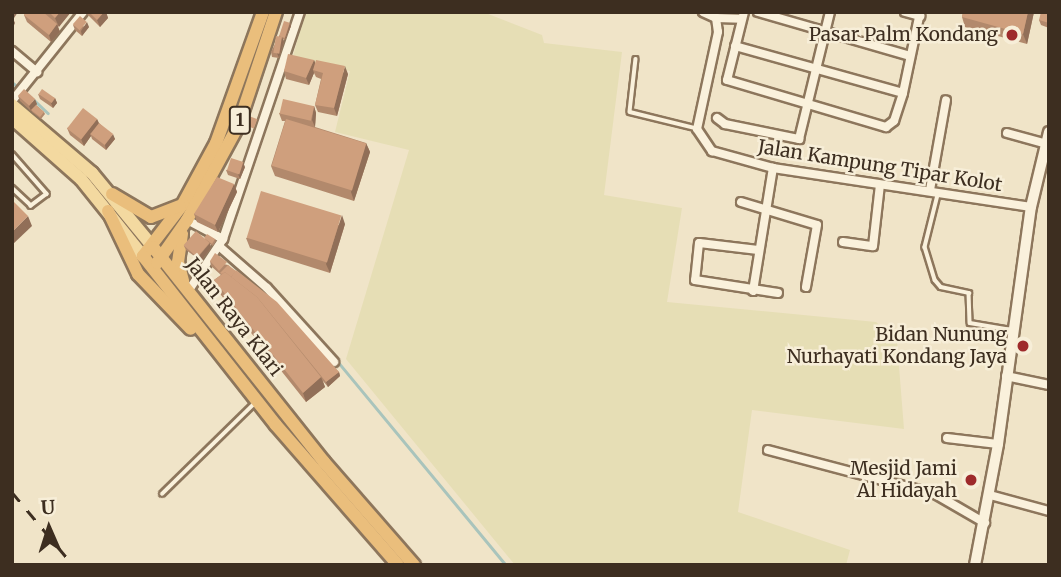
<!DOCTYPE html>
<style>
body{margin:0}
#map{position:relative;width:1061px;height:577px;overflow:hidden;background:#f0e4c8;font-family:Merriweather,serif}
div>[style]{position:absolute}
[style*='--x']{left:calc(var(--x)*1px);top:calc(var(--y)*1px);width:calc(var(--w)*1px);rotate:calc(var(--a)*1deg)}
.farmland>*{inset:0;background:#e6deb5}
.stream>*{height:2.5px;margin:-1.25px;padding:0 1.25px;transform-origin:1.25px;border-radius:1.25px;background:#a9c4bc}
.roads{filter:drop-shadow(2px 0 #8d765c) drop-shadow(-2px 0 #8d765c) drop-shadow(0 2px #8d765c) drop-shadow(0 -2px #8d765c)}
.service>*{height:3.5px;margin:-1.75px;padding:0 1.75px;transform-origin:1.75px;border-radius:1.75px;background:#faf1dc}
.minor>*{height:8px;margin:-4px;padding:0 4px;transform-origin:4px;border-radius:4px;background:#faf1dc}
.tertiary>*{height:10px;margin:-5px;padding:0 5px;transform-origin:5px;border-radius:5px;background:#faf1dc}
.primary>*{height:12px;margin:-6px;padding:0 6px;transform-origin:6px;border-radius:6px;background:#f3d9a0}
.trunk>*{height:12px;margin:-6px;padding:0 6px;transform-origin:6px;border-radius:6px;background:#eabe7c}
.rail>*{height:2.5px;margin-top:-1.25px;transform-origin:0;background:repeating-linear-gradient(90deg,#3d2e20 0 12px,transparent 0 24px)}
.wall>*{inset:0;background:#b2896c}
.shaded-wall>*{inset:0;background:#916f58}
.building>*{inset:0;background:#cf9f7d;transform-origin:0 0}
.dots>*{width:19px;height:19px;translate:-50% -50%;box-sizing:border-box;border:4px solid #f7eed8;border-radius:50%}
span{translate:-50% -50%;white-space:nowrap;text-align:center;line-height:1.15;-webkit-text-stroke:5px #f7eed8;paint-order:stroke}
.shield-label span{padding:2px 5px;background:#f7eed8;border:2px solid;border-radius:5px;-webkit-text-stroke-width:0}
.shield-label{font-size:18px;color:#3d2e20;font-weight:700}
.poi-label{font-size:19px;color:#3d2e20}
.right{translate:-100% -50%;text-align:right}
.street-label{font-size:19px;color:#3d2e20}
.frame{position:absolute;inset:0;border:14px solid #3d2e20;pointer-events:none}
.north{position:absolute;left:14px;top:493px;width:70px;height:70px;-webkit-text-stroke:5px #f7eed8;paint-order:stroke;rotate:357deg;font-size:19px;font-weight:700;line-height:28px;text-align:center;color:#3d2e20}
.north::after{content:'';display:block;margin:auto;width:24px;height:32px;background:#3d2e20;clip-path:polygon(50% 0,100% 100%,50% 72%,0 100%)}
</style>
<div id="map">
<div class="farmland">
<div style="clip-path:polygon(305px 12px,483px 12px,542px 35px,544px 43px,622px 52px,604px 195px,682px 208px,667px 302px,876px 322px,897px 341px,904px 429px,752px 410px,738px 512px,850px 550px,846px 565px,515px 565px,346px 359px,409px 150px,335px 132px,350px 71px,292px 60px)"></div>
</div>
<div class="stream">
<div style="--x:12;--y:82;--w:11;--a:41"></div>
<div style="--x:34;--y:100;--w:19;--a:43"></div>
<div style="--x:229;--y:261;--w:32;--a:44"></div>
<div style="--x:339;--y:363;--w:262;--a:50.4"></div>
</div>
<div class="roads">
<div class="service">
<div style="--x:636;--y:59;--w:53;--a:96.5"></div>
<div style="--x:630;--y:112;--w:67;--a:13.8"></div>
<div style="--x:12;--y:154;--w:53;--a:48.8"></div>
<div style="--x:47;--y:194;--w:20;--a:143"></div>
<div style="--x:31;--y:206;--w:26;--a:-137"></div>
<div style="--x:938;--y:195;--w:54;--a:104"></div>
<div style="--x:925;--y:247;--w:34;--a:73"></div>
<div style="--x:935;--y:280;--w:9;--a:49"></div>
<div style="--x:941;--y:287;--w:29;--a:12"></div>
<div style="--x:969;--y:293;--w:30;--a:88"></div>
<div style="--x:970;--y:323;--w:43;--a:9.5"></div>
<div style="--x:162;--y:494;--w:130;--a:-44.4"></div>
</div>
<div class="minor">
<div style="--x:703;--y:12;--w:14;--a:25"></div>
<div style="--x:716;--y:18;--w:14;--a:82"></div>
<div style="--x:718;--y:32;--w:99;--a:102.2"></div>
<div style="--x:697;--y:129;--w:27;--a:56"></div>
<div style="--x:712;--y:151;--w:63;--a:15.6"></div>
<div style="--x:773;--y:168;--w:261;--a:8.6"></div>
<div style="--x:744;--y:12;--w:70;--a:104"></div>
<div style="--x:727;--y:80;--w:166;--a:16.5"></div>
<div style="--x:886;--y:127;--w:10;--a:-37"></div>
<div style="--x:894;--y:121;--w:29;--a:-72"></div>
<div style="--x:903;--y:93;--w:83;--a:-78.1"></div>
<div style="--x:758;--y:12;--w:158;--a:16.1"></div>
<div style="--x:905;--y:12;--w:16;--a:15"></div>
<div style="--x:716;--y:18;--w:25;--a:2"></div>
<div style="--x:735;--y:46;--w:174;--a:15.6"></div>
<div style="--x:12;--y:51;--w:33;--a:40"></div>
<div style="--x:12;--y:101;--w:114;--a:-51.4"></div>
<div style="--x:717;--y:118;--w:10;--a:37"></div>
<div style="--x:725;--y:124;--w:76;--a:11.5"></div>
<div style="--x:799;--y:139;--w:131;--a:-76.3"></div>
<div style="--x:1007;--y:133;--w:41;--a:15.4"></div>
<div style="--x:930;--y:190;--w:91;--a:-79.9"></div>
<div style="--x:741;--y:202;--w:79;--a:16.8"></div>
<div style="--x:817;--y:225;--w:63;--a:100.1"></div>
<div style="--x:187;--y:220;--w:41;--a:27.8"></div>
<div style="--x:843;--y:242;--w:30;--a:8"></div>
<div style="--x:873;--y:246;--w:61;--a:-83.5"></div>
<div style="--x:220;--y:247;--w:62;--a:41.1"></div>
<div style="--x:267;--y:288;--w:100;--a:47.8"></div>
<div style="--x:758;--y:250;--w:59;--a:-173.2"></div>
<div style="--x:699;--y:243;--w:37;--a:96"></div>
<div style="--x:695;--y:280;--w:84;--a:8.9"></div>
<div style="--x:189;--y:290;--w:61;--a:-56.3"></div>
<div style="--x:223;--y:239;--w:240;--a:-71.3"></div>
<div style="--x:753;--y:291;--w:125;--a:-80.8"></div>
<div style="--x:1006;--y:376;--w:44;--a:11.8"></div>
<div style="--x:947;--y:438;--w:51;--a:6.7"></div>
<div style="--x:768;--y:450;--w:173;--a:14.8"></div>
<div style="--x:935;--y:494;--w:58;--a:30.1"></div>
<div style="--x:990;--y:495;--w:61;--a:15.2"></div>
</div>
<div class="tertiary">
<div style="--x:975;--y:565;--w:123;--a:-79.2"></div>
<div style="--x:998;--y:444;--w:239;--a:-82.1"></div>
<div style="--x:1031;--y:207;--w:77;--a:-76.5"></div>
</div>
<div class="primary">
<div style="--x:12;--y:105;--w:105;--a:40.4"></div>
<div style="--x:92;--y:173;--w:96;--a:50.5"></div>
<div style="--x:12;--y:118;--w:92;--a:41.5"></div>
<div style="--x:81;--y:179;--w:99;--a:51.2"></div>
</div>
<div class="trunk">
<div style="--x:263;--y:12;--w:139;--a:109.7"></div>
<div style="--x:216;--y:143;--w:69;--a:118.4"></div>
<div style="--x:183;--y:204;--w:66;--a:127.6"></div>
<div style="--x:143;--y:256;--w:215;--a:51.8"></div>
<div style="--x:276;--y:425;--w:186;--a:48.9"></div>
<div style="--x:112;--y:194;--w:45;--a:30.5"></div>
<div style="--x:151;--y:217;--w:31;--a:-21"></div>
<div style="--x:108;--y:211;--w:70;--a:64.5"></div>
<div style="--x:138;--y:274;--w:76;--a:46.1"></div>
<div style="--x:182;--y:234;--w:28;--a:98"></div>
<div style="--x:178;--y:262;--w:20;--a:75"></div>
<div style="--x:153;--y:247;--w:275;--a:51.5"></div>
<div style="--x:324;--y:462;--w:137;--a:48.9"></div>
<div style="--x:157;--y:263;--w:52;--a:-55.1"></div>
<div style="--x:187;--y:220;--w:107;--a:-61.5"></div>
<div style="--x:238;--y:126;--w:120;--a:-71.6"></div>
</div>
</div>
<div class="rail">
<div style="--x:12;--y:492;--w:95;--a:50.1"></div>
</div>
<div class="wall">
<div style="clip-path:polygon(26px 12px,71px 12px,58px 27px,60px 32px,51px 42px,27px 22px,24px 15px)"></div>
<div style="clip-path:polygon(85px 12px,106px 12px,108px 18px,100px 27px)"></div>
<div style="clip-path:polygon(963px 12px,1034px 12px,1027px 44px,965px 27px,962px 17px)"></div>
<div style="clip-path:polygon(1049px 12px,1049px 28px,1041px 25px,1039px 20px)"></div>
<div style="clip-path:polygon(290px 23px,291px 26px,285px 40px,283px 39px,284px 42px,279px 58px,272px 57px,271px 52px,279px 36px)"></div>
<div style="clip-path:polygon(73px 25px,89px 27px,82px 36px,75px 30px)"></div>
<div style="clip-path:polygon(314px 60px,315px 63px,348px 74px,337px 116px,318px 112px,315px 105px,321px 79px,316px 77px,314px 73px,309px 85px,286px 79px,284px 71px)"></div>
<div style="clip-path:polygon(38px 94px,55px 98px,57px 103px,53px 108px,40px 99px)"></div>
<div style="clip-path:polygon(18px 96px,37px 104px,36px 105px,44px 112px,45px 114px,41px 119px,32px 112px,31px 110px,35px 105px,31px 111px,20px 101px)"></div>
<div style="clip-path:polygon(314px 106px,316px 113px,315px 127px,366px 143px,370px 152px,354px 201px,275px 176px,271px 166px,285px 121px,282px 121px,279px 113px)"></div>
<div style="clip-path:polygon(97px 119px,99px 123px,115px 139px,106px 150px,92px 139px,91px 136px,84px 146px,70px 135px,67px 128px)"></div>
<div style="clip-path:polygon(245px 167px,240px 179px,228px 175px,226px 170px)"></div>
<div style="clip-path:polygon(234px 184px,237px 192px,218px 232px,197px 222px,194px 214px)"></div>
<div style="clip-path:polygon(345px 224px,330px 273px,250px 248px,246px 238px)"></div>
<div style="clip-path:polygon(204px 239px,215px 239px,216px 241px,213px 246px,210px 244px,211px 248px,201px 261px,186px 250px,184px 246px)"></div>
<div style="clip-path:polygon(210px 261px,228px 265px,339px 372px,340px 376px,328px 387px,323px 381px,325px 387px,306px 402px,217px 290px,214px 280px,221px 275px,211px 266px)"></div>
</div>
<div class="shaded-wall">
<div style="clip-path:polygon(12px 12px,18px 12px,14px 18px,12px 14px)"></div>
<div style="clip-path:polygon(60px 12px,71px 12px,59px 27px,55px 18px)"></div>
<div style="clip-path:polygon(104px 12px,106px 12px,108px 18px,100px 27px,97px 20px)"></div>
<div style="clip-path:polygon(1028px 12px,1034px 12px,1027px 44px,1023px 34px)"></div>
<div style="clip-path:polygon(12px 16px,15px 23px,12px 30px)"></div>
<div style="clip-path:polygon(87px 22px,89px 27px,82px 36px,81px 31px)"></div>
<div style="clip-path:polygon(290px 23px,291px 26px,285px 40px,285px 38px)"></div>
<div style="clip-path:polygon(57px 24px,60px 32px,51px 42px,49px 35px)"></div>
<div style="clip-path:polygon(282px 37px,284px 42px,279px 58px,277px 53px)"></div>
<div style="clip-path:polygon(314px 60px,317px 67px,313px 70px,314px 73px,309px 85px,306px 78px)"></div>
<div style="clip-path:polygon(345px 66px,348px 74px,337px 116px,334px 108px)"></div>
<div style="clip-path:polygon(55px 98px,57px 103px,53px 108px,51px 103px)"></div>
<div style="clip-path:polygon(35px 99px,37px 104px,31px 111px,29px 106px)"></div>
<div style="clip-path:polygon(314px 106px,316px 113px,315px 127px,312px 120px)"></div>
<div style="clip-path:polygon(97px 119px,100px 126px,90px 134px,91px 136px,84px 146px,81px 139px)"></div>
<div style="clip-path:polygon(113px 134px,115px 139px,106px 150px,105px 145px)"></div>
<div style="clip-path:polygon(366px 143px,370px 152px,354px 201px,351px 192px)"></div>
<div style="clip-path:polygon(243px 162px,245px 167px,240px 179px,238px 174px)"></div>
<div style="clip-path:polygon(234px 184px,237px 192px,218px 232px,215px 225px)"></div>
<div style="clip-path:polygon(342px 215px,345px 224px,330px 273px,326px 264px)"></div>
<div style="clip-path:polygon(28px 216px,32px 226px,12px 245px,12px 232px)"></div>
<div style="clip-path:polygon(210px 243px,211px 248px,201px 261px,199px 256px)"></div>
<div style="clip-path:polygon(339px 372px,340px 376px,328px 387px,326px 382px)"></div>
<div style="clip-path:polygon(321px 377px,325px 387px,306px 402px,303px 393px)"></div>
</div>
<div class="building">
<div style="clip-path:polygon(26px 12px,43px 12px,57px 24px,49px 35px,24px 15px)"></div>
<div style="clip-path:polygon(49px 12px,60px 12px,55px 18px)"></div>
<div style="clip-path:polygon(89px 12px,104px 12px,97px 20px)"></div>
<div style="clip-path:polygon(963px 12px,1028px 12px,1023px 34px,962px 17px)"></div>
<div style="clip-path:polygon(1041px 12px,1049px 12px,1049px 23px,1039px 20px)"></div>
<div style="left:80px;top:16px;width:9px;height:11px;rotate:41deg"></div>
<div style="left:284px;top:21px;width:6px;height:16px;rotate:18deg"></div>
<div style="left:276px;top:36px;width:6px;height:17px;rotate:9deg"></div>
<div style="clip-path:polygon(288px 54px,314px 60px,306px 78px,284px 71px)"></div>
<div style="clip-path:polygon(316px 60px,345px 66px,334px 108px,315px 105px,323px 73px,313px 70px)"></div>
<div style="left:24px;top:89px;width:15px;height:9px;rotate:42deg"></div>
<div style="left:42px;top:89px;width:16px;height:6px;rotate:35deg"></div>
<div style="left:283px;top:99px;width:32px;height:15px;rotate:13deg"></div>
<div style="clip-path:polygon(36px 105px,44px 112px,40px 117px,31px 110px)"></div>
<div style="left:83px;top:108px;width:18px;height:26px;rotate:38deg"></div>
<div style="left:249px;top:116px;width:9px;height:10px;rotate:21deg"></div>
<div style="left:286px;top:119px;width:84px;height:49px;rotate:17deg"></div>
<div style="left:99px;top:123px;width:18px;height:14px;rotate:38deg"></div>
<div style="left:231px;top:158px;width:13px;height:13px;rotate:18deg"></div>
<div style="clip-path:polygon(217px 177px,234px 184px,215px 225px,194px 214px)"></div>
<div style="left:261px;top:191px;width:84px;height:49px;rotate:17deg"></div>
<div style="clip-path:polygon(12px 200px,28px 216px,12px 232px)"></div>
<div style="left:196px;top:231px;width:18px;height:19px;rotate:41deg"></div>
<div style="clip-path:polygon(207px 234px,215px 239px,212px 244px,204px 238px)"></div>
<div style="clip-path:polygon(215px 253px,227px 262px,219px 271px,210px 261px)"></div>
<div style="clip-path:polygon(228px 265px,236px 271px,231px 277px,225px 272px,222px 274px,220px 273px)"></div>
<div style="clip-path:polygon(236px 270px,277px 302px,339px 372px,326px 382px,257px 297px,231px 277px)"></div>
<div style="clip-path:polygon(225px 272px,257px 297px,321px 377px,303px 393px,214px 280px)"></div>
</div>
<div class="dots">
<div style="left:1012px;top:35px;background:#9e2a2b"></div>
<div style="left:1023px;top:346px;background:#9e2a2b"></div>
<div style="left:971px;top:480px;background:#9e2a2b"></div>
</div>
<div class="shield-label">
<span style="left:240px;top:120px">1</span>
</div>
<div class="poi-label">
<span class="right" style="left:998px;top:35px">Pasar Palm Kondang</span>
<span class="right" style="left:1007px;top:346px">Bidan Nunung<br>Nurhayati Kondang Jaya</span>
<span class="right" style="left:957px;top:480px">Mesjid Jami<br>Al Hidayah</span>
</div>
<div class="street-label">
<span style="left:880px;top:166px;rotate:9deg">Jalan Kampung Tipar Kolot</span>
<span style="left:234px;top:317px;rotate:52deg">Jalan Raya Klari</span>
</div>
<div class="frame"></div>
<div class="north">U</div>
</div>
